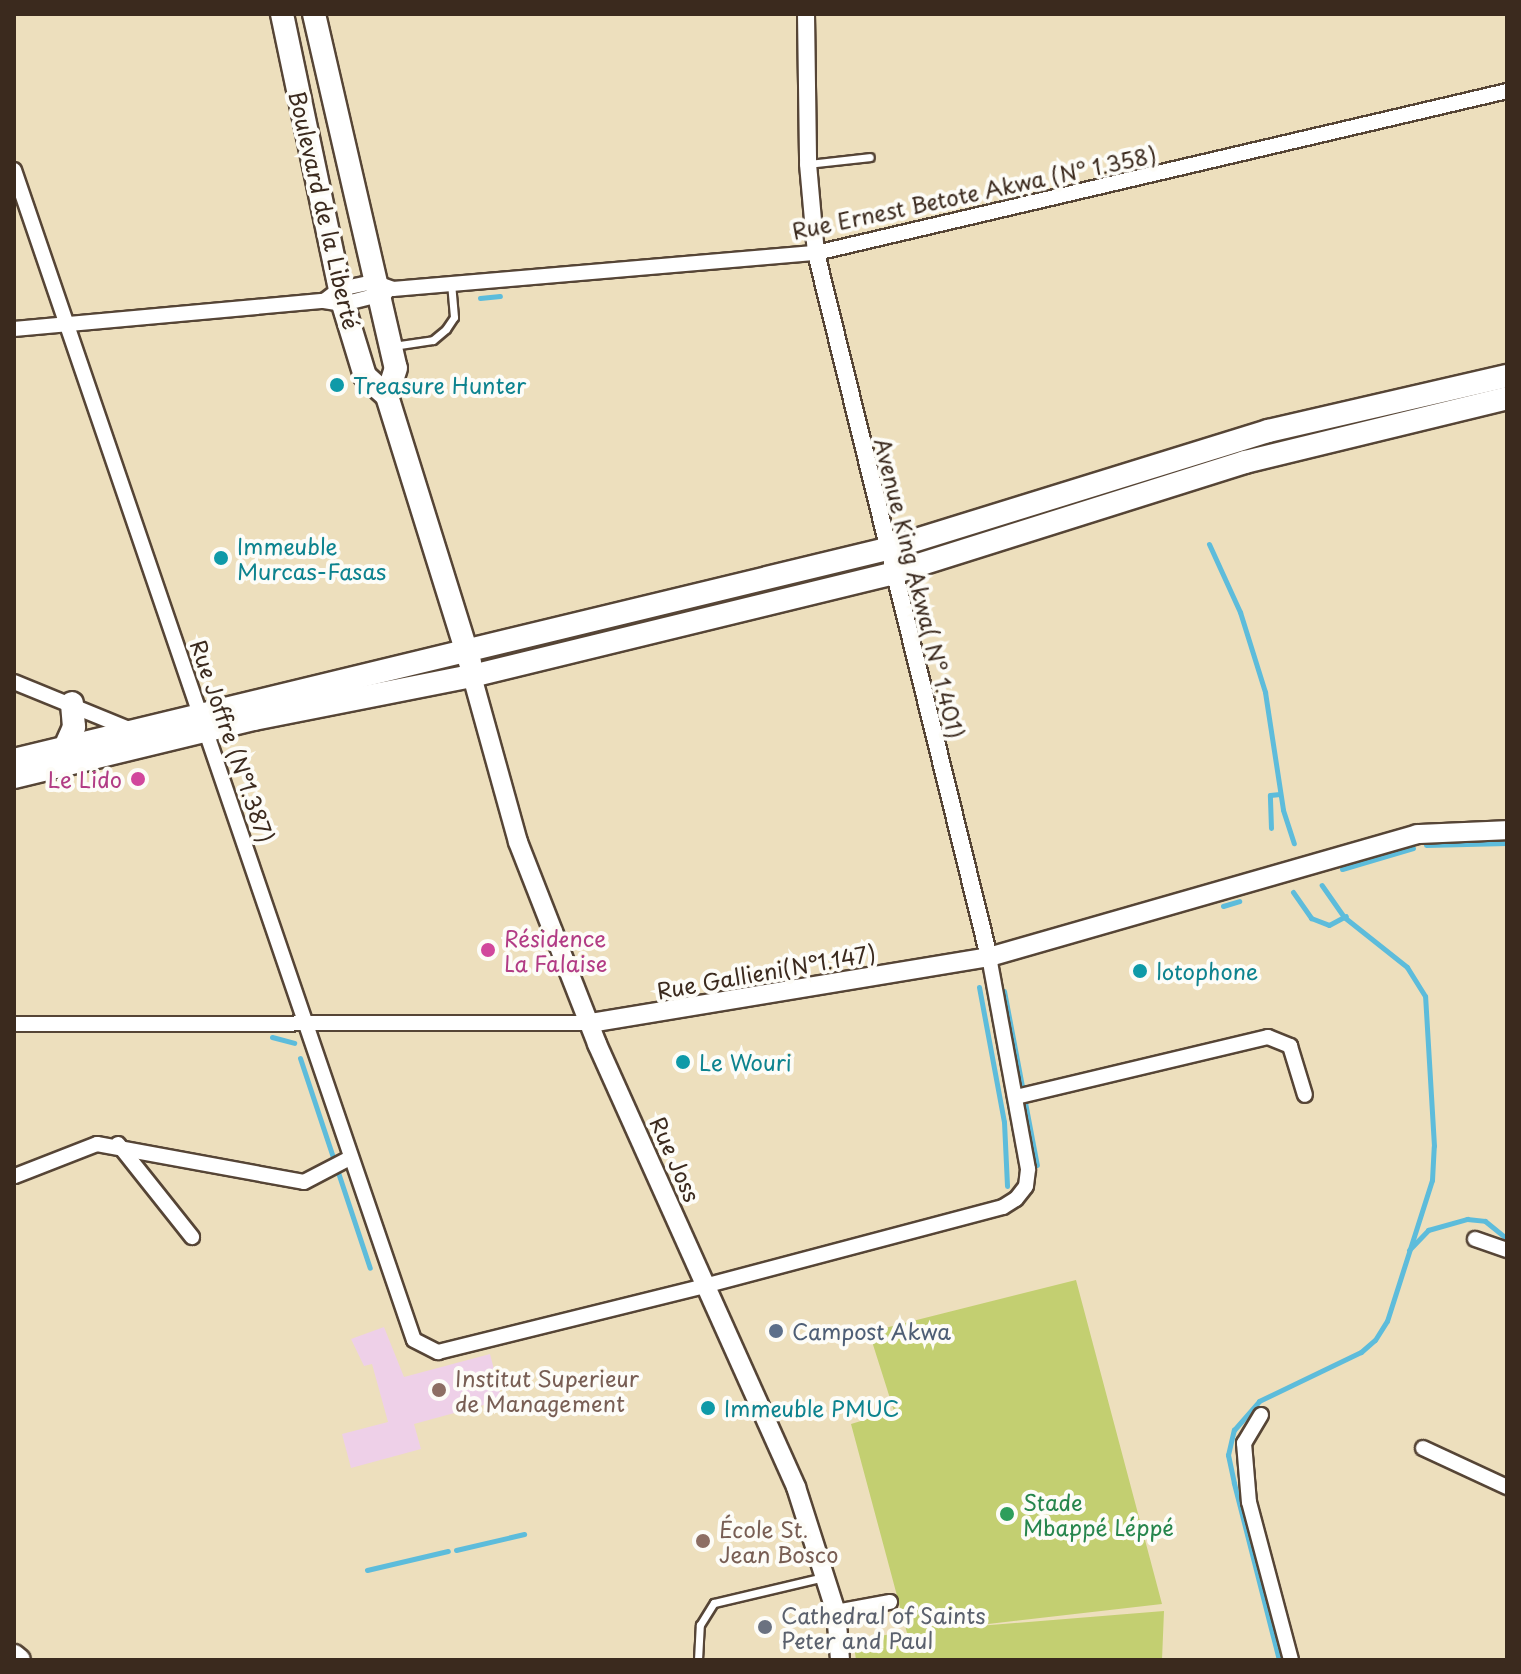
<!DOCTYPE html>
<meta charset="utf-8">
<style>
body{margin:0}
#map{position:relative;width:1521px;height:1674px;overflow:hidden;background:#eddfbd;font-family:"Playpen Sans",sans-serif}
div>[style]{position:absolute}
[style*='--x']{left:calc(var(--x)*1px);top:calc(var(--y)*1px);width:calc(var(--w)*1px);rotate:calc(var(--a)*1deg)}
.built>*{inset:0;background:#eed0e8}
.green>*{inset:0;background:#c3cf71}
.stream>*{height:5px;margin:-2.5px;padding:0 2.5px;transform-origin:2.5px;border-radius:2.5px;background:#5dbcdb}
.roads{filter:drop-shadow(2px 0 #564536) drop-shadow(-2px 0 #564536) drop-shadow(0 2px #564536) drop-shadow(0 -2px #564536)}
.service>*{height:7px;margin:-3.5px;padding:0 3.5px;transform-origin:3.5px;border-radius:3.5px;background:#fff}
.minor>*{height:14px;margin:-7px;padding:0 7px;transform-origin:7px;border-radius:7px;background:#fff}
.tertiary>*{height:16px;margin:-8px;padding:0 8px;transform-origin:8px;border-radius:8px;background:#fff}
.secondary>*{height:18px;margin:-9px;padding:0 9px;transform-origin:9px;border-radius:9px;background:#fff}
.primary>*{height:22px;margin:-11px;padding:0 11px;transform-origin:11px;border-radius:11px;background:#fff}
.trunk>*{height:22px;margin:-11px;padding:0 11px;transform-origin:11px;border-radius:11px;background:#fff}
.dots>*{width:22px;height:22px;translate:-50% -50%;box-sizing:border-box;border:4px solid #fdfcf7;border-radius:50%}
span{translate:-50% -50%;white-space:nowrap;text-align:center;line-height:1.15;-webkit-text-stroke:8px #fdfcf7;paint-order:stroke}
.street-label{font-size:22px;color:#3b2a1e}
.culture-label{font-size:22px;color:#0d838f}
.left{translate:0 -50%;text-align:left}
.hotel-label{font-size:22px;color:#b23c85}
.right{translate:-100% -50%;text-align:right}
.service-label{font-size:22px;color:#4e5e75}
.education-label{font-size:22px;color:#785e54}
.leisure-label{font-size:22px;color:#27864d}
.worship-label{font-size:22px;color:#5b616d}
.frame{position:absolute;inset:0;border:16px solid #3b2a1e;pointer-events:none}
</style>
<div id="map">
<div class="built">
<div style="clip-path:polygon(384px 1327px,404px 1377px,490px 1354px,502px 1400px,414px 1424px,421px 1449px,351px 1468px,342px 1434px,388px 1422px,372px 1364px,364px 1366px,351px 1339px)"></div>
</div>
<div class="green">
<div style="clip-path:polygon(1076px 1280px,1162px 1604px,954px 1628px,1164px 1611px,1162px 1660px,856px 1660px,853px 1638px,907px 1633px,851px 1424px,894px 1411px,869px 1332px)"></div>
</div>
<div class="stream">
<div style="--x:480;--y:298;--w:20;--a:-6"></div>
<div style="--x:1209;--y:544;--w:75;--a:65.5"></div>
<div style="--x:1240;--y:612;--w:84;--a:72.6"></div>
<div style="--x:1265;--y:692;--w:119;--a:81.3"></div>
<div style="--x:1283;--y:810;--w:35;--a:72"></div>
<div style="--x:1271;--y:828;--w:33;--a:-92"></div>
<div style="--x:1270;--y:795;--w:10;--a:-6"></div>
<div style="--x:1426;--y:845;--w:81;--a:-1.4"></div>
<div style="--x:1342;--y:869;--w:74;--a:-16.5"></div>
<div style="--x:1293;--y:892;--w:32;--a:55"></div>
<div style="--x:1311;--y:918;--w:19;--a:21"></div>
<div style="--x:1329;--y:925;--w:19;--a:-28"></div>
<div style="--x:1223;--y:906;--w:17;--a:-17"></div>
<div style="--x:979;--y:987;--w:137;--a:79.5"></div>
<div style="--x:1004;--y:1122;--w:64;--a:87.3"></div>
<div style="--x:1004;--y:991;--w:177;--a:79.3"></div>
<div style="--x:272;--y:1037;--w:23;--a:15"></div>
<div style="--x:300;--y:1058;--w:221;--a:71.6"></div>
<div style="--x:1409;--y:1250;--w:28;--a:-46"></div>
<div style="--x:1428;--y:1230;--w:41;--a:-15.8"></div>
<div style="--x:1467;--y:1219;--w:18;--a:6"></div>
<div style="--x:1485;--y:1221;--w:28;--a:39"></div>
<div style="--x:456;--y:1550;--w:70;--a:-13.2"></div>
<div style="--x:367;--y:1570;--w:83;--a:-13.2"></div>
<div style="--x:1279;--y:1660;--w:183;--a:-104.3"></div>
<div style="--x:1234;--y:1483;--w:29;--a:-102"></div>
<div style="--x:1228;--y:1455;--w:26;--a:-77"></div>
<div style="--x:1234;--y:1430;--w:38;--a:-49"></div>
<div style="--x:1259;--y:1401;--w:113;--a:-25.7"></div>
<div style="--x:1361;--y:1352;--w:18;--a:-41"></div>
<div style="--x:1375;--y:1340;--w:22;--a:-58"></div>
<div style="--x:1387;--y:1321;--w:148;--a:-72.3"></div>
<div style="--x:1432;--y:1180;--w:34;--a:-87"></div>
<div style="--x:1434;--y:1146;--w:150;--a:-93.4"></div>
<div style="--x:1425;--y:996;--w:34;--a:-122"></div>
<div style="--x:1407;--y:967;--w:80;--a:-141.6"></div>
<div style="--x:1344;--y:917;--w:39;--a:-125"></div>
</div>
<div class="roads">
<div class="service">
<div style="--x:808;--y:164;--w:62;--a:-6.4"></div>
<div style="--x:393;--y:346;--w:40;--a:-8.5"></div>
<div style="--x:433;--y:340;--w:17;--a:-40"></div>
<div style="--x:446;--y:329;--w:14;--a:-56"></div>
<div style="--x:454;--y:317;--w:33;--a:-95"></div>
<div style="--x:698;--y:1660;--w:35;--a:-87"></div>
<div style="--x:700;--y:1625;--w:26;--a:-58"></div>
<div style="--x:714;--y:1603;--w:113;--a:-13.3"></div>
</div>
<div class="minor">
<div style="--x:14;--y:170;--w:1236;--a:71.13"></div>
<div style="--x:414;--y:1340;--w:27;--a:27"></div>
<div style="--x:438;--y:1352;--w:278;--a:-13.9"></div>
<div style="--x:708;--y:1285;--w:305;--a:-14.8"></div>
<div style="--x:1003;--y:1207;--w:15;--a:-32"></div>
<div style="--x:1016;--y:1199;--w:16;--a:-52"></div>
<div style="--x:1026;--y:1186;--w:17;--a:-83"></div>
<div style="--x:1028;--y:1169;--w:216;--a:-100.4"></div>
<div style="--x:324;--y:301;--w:20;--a:-37"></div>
<div style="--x:340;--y:289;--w:35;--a:-12"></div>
<div style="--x:374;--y:282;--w:20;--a:20"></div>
<div style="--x:393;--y:289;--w:425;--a:-4.9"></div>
<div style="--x:816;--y:253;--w:710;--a:-13.19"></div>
<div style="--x:14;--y:329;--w:311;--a:-5.2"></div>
<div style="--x:324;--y:301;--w:19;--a:9"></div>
<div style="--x:343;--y:304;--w:44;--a:-14.3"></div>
<div style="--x:14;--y:682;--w:130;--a:22.2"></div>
<div style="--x:14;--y:1024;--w:577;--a:-0.1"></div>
<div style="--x:1016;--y:1097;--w:259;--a:-13.4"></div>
<div style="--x:1268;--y:1037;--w:24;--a:22"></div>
<div style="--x:1290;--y:1046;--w:51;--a:73"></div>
<div style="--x:118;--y:1144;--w:119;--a:51.5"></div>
<div style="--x:15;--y:1176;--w:88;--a:-21.3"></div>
<div style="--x:97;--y:1144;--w:210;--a:10.4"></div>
<div style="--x:304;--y:1182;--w:50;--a:-27.6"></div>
<div style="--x:1475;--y:1239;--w:34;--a:19"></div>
<div style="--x:1261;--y:1415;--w:33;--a:121"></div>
<div style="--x:1244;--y:1443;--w:59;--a:85.2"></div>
<div style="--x:1249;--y:1502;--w:163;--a:75.1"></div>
<div style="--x:1423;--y:1448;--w:93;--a:24.9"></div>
<div style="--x:836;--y:1612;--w:55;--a:-10.5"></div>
</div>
<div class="tertiary">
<div style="--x:806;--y:14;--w:150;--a:89.2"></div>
<div style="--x:808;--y:164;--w:89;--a:84.9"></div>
<div style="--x:816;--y:253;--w:725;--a:76.19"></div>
</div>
<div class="secondary">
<div style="--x:472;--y:676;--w:172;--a:74.5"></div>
<div style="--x:518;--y:842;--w:217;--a:68.6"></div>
<div style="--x:597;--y:1044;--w:486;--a:65.8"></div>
<div style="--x:796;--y:1487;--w:131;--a:72.3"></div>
<div style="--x:836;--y:1612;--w:48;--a:85.2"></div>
<div style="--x:591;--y:1023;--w:403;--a:-9.4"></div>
<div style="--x:989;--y:957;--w:445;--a:-16"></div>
<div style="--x:1417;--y:834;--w:90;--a:-2.5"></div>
</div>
<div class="primary">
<div style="--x:282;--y:14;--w:296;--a:78.1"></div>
<div style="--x:343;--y:304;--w:75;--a:73"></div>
<div style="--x:365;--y:376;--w:30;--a:42"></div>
<div style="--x:387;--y:396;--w:280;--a:72.7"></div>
<div style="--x:314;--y:14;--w:363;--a:77"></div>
<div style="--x:396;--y:368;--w:29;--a:108"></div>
<div style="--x:66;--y:745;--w:20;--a:-66"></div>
<div style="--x:74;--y:727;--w:24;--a:-95"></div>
<div style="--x:14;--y:760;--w:898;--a:-13.59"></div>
<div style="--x:887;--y:549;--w:399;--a:-17.2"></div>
<div style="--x:1268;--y:431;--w:245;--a:-13"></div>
<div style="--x:14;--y:777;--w:247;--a:-13.6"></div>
<div style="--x:254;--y:719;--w:222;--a:-11.2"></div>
<div style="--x:472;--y:676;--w:433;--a:-13.7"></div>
<div style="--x:893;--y:573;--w:369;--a:-17.5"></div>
<div style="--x:1245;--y:462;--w:270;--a:-13.7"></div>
</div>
<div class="trunk">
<div style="--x:14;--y:1656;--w:6;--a:39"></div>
</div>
</div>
<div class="dots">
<div style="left:337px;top:385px;background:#0f9aa8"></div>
<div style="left:221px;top:558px;background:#0f9aa8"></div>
<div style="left:138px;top:779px;background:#d1479c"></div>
<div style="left:488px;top:950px;background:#d1479c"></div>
<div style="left:1140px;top:971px;background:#0f9aa8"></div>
<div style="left:683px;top:1062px;background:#0f9aa8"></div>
<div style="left:776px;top:1331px;background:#5c6f8a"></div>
<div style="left:439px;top:1390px;background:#8d6e63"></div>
<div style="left:708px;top:1408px;background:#0f9aa8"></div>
<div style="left:1007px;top:1514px;background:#2e9e5b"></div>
<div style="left:703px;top:1541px;background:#8d6e63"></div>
<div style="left:765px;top:1627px;background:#6b7280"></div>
</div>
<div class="street-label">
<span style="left:974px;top:192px;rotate:-12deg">Rue Ernest Betote Akwa (N° 1.358)</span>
<span style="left:325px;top:210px;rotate:77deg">Boulevard de la Liberté</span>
<span style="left:920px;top:588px;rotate:76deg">Avenue King Akwa( N° 1.401)</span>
<span style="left:233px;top:741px;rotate:71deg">Rue Joffre (N°1.387)</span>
<span style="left:766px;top:971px;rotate:-10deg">Rue Gallieni(N°1.147)</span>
<span style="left:676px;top:1159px;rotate:66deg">Rue Joss</span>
</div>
<div class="culture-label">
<span class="left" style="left:353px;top:385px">Treasure Hunter</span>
<span class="left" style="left:237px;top:558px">Immeuble<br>Murcas-Fasas</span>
<span class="left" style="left:1156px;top:971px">lotophone</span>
<span class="left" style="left:699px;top:1062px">Le Wouri</span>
<span class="left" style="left:724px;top:1408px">Immeuble PMUC</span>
</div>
<div class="hotel-label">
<span class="right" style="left:122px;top:779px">Le Lido</span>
<span class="left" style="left:504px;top:950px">Résidence<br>La Falaise</span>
</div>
<div class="service-label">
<span class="left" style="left:792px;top:1331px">Campost Akwa</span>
</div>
<div class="education-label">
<span class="left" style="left:455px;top:1390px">Institut Superieur<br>de Management</span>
<span class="left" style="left:719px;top:1541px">École St.<br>Jean Bosco</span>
</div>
<div class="leisure-label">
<span class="left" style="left:1023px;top:1514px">Stade<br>Mbappé Léppé</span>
</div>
<div class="worship-label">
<span class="left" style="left:781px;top:1627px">Cathedral of Saints<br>Peter and Paul</span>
</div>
<div class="frame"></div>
</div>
